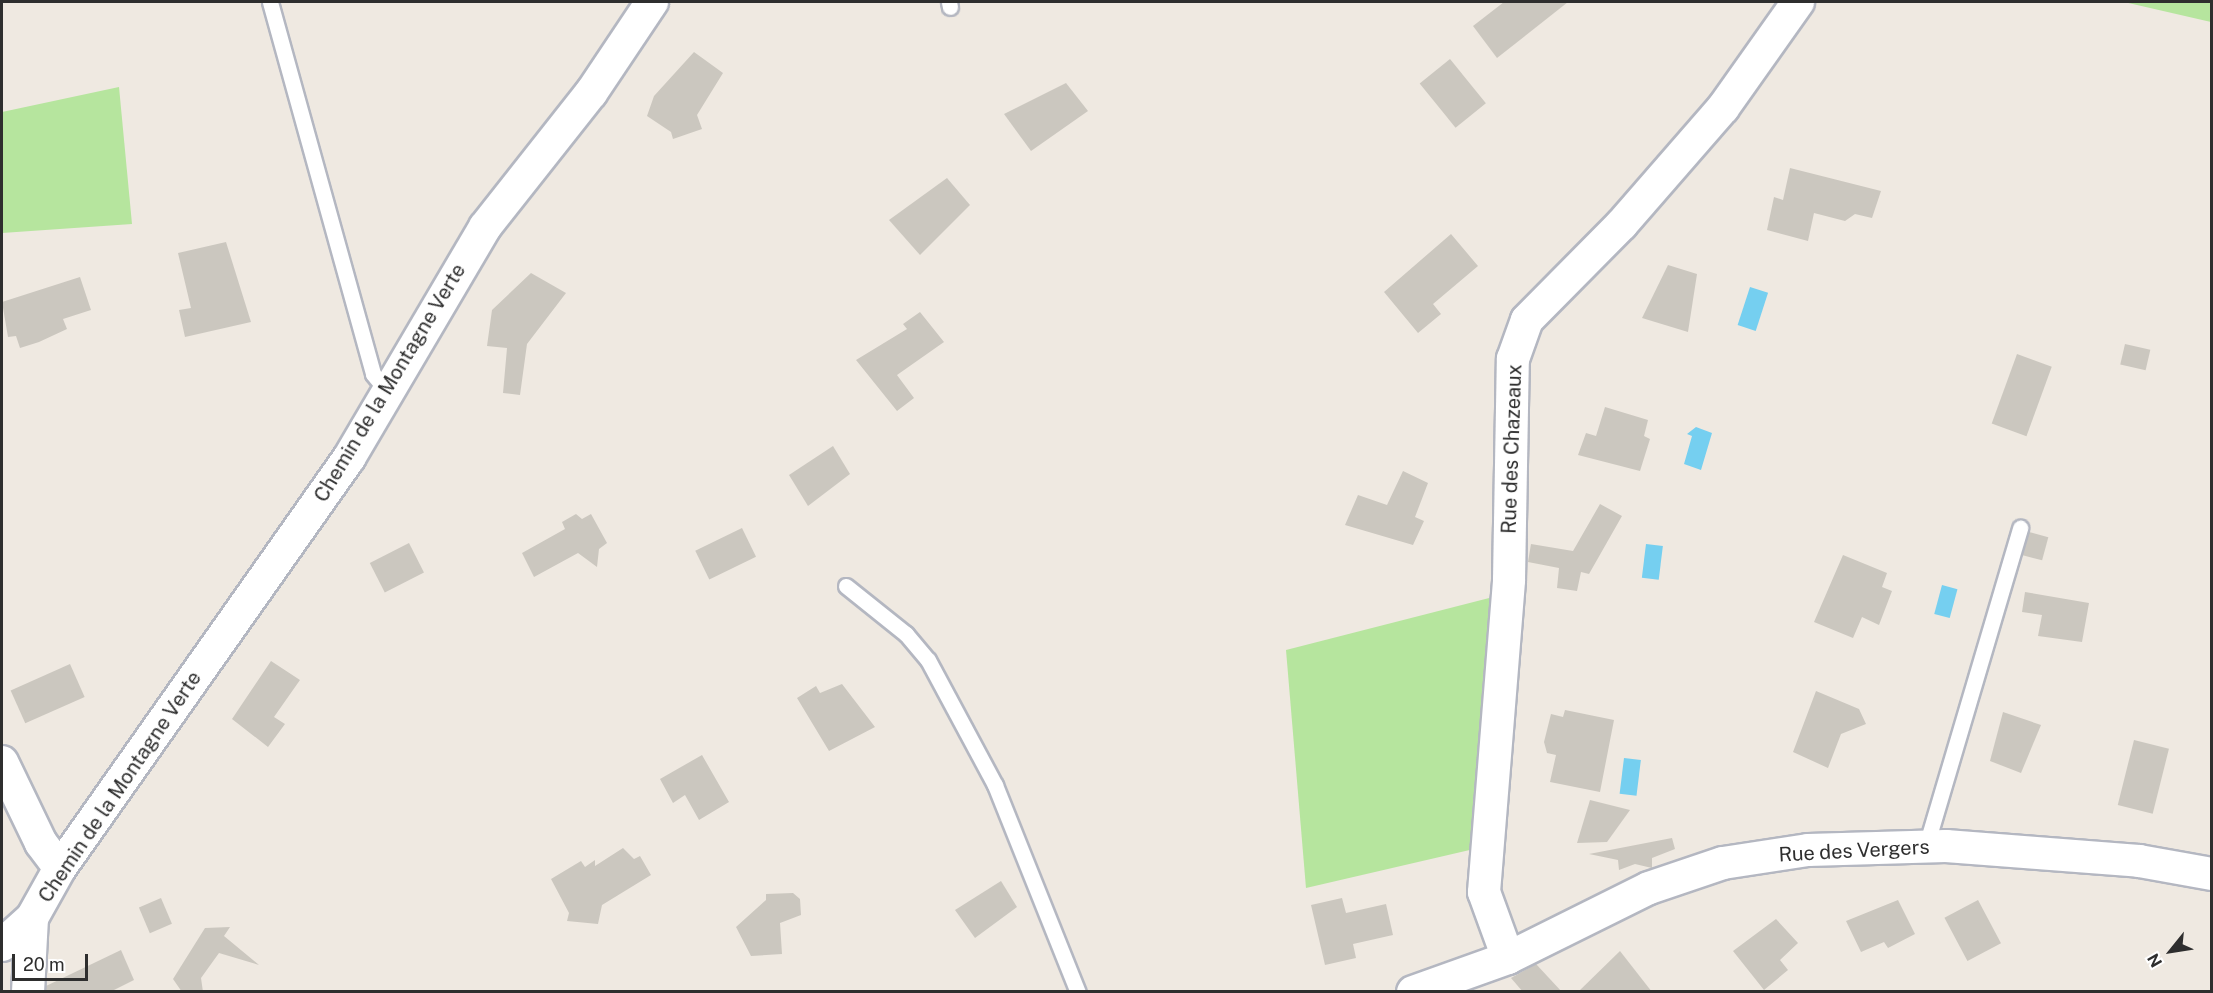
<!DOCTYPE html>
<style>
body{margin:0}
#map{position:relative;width:2213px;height:993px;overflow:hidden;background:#efe9e1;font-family:"Public Sans",sans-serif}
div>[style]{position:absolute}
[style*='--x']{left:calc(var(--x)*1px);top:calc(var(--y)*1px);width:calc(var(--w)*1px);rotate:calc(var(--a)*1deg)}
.green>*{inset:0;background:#b6e59e}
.water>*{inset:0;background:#75cff0;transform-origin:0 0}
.building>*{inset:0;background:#cbc7bf;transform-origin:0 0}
.roads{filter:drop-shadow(2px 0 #b4b7c1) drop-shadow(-2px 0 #b4b7c1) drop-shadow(0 2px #b4b7c1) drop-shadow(0 -2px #b4b7c1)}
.lane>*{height:15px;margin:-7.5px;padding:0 7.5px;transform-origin:7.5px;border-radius:7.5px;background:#fff}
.street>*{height:32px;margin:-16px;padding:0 16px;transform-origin:16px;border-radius:16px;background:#fff}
span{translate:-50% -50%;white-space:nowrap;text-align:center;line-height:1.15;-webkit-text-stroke:6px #fff;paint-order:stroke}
.street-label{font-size:20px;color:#2e2e2e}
.frame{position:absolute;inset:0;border:3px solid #2e2e2e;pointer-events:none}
.north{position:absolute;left:2141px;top:921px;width:60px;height:60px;-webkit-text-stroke:4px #fff;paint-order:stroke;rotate:240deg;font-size:16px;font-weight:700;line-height:24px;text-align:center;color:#2e2e2e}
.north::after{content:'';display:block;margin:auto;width:21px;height:27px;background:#2e2e2e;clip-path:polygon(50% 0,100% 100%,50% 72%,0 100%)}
.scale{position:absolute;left:12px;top:954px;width:76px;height:27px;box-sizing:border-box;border:3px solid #2e2e2e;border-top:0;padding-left:8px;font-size:18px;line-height:21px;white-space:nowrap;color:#2e2e2e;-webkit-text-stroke:4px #fff;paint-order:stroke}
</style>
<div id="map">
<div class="green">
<div style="clip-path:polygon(2124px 2px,2211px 2px,2211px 22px)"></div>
<div style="clip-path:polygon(119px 87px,132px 224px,2px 233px,2px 112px)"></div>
<div style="clip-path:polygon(1497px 596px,1474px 849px,1306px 888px,1286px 650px)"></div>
</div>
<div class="water">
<div style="left:1750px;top:287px;width:19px;height:40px;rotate:18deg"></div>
<div style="clip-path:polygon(1696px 427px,1712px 433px,1701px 470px,1684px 464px,1692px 436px,1687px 434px)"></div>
<div style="left:1646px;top:544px;width:17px;height:34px;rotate:7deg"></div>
<div style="left:1942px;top:585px;width:16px;height:30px;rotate:15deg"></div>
<div style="left:1624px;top:758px;width:17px;height:36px;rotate:7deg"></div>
</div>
<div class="building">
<div style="clip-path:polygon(1504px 2px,1568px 2px,1497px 58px,1473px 26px)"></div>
<div style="clip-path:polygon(694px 52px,723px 73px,697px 115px,702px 129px,673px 139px,671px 132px,647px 116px,654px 96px)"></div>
<div style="left:1450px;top:59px;width:57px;height:39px;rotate:51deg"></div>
<div style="clip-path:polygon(1066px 83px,1088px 111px,1031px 151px,1004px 114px)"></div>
<div style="clip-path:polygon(1790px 168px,1881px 191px,1872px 218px,1855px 214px,1845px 221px,1814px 213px,1808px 241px,1767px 230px,1774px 197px,1783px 200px)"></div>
<div style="clip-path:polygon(947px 178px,970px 205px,920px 255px,889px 220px)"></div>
<div style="clip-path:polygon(1451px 234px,1478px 266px,1433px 304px,1441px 314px,1418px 333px,1384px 292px)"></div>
<div style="clip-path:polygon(226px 242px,251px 322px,185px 337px,179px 310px,191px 308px,178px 253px)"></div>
<div style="clip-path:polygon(1668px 265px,1697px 274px,1688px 332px,1642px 318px)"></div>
<div style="clip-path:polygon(531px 273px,566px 293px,527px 344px,520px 395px,503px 393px,507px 348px,487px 346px,492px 310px)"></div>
<div style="clip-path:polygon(80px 277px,91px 310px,63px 319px,67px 329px,39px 342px,20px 348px,16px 336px,8px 337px,2px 302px)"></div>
<div style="clip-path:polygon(920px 312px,944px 342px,897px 375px,914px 398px,897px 411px,856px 360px,907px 329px,903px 324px)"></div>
<div style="left:2125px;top:344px;width:26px;height:21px;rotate:13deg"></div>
<div style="left:2017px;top:354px;width:37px;height:74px;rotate:20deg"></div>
<div style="clip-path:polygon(1605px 407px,1648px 420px,1644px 436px,1650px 439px,1640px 471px,1578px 455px,1586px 433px,1596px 436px)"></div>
<div style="clip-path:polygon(833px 446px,850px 474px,808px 506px,789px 475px)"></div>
<div style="clip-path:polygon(1403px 471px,1428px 483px,1415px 517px,1424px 521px,1413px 545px,1345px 525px,1358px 495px,1387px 505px)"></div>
<div style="clip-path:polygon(1600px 504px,1622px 516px,1589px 574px,1581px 572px,1577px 591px,1557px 588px,1559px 568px,1528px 562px,1531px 544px,1573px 551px)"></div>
<div style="clip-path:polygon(576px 514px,582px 519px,591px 514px,607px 543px,599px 549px,597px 567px,578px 553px,534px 577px,522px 553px,565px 529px,562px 522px)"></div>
<div style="left:742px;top:528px;width:32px;height:52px;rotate:64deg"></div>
<div style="left:2029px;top:532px;width:20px;height:24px;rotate:15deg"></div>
<div style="left:409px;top:543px;width:33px;height:44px;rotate:63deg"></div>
<div style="clip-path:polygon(1843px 555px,1887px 573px,1882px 587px,1892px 591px,1879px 625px,1862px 617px,1853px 638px,1814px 622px)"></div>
<div style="clip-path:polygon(2025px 592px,2089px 603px,2082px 642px,2038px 636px,2042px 615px,2022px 612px)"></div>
<div style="clip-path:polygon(271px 661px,300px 680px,274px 717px,285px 724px,268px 747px,232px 719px)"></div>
<div style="left:70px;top:664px;width:36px;height:65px;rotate:66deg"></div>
<div style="clip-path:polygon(842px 684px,875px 727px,829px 751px,797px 698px,816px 686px,820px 693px)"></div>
<div style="clip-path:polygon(1816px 691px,1859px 709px,1866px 724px,1841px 734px,1828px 768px,1793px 752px)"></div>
<div style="clip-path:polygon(1565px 710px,1614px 720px,1600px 792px,1550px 782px,1556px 755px,1547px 753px,1544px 742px,1551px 714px,1563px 717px)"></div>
<div style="clip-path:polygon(2003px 712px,2041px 725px,2021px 773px,1990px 761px)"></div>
<div style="left:2134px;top:740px;width:36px;height:67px;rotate:14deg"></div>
<div style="clip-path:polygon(702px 755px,729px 802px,699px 820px,685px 795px,673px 803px,660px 779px)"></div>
<div style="clip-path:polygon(1590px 800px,1630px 810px,1607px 842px,1577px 843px)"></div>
<div style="clip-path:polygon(1672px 838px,1675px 849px,1652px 858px,1652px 868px,1635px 864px,1619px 870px,1618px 860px,1589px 854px)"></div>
<div style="clip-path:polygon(623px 848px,634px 859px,640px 856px,651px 875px,602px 905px,598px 924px,567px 921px,569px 913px,551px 879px,581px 861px,585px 867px,595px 860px,595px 866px)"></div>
<div style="clip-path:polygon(1001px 881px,1017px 907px,975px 938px,955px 910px)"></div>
<div style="clip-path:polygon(793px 893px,800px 899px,801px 915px,780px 923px,782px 954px,751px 956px,736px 927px,766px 900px,766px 894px)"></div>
<div style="left:161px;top:898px;width:28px;height:24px;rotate:67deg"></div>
<div style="clip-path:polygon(1342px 898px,1346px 913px,1386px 904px,1393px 935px,1353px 944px,1356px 958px,1325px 965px,1311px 905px)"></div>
<div style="clip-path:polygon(1898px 900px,1915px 934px,1888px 948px,1884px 942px,1861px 952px,1846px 921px)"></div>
<div style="left:1978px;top:900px;width:49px;height:38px;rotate:62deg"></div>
<div style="clip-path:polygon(1776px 919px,1798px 943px,1780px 960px,1788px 970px,1764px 990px,1733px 951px)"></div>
<div style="clip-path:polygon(230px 927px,224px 936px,259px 965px,219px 953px,201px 978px,203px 992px,182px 992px,173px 979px,205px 928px)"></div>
<div style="clip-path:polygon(121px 950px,134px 980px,110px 992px,46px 992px,46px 986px)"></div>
<div style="clip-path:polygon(1620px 951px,1652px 992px,1578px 992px)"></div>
<div style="clip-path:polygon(1536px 964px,1562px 992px,1523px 992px,1511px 978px)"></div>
</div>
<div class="roads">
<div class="lane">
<div style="--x:270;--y:2;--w:386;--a:74.5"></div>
<div style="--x:373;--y:374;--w:21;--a:51"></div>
<div style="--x:949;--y:2;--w:5;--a:79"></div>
<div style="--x:846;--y:586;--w:77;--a:38.7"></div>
<div style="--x:906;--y:634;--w:34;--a:50"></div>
<div style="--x:928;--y:660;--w:142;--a:61.8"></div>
<div style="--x:995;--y:785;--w:223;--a:68.2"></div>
<div style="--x:1926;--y:846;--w:332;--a:-73.5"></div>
</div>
<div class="street">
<div style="--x:2;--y:762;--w:90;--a:64.3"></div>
<div style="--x:41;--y:843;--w:31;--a:53"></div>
<div style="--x:2;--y:945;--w:40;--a:-42"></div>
<div style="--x:32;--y:918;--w:57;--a:-60.8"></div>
<div style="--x:60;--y:868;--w:502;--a:-54.82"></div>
<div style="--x:349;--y:458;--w:268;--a:-59.5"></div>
<div style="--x:485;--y:227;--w:171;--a:-51.7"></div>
<div style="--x:591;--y:93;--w:110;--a:-56.2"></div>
<div style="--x:1508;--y:958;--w:70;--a:-110"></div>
<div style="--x:1484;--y:892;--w:313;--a:-85.4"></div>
<div style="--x:1509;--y:580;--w:221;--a:-89"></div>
<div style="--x:1513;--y:359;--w:41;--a:-70.3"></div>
<div style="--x:1527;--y:320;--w:135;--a:-45.3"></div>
<div style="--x:1622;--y:224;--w:154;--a:-49"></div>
<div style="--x:1723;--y:108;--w:130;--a:-54.7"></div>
<div style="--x:28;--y:992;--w:74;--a:-86.9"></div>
<div style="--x:1413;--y:992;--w:101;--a:-19.7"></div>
<div style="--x:1508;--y:958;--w:157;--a:-26.4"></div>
<div style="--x:1649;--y:888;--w:78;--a:-18.7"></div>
<div style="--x:1723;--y:863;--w:86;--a:-8.7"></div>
<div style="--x:1808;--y:850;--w:138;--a:-1.7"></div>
<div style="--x:1946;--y:846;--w:194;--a:4.4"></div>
<div style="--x:2139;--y:861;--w:74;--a:10.1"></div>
</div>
</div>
<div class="street-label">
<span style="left:390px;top:383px;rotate:-59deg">Chemin de la Montagne Verte</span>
<span style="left:1512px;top:449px;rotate:-88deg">Rue des Chazeaux</span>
<span style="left:120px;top:787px;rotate:-56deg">Chemin de la Montagne Verte</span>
<span style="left:1854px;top:851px;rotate:-3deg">Rue des Vergers</span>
</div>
<div class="frame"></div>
<div class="north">N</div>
<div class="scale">20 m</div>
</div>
